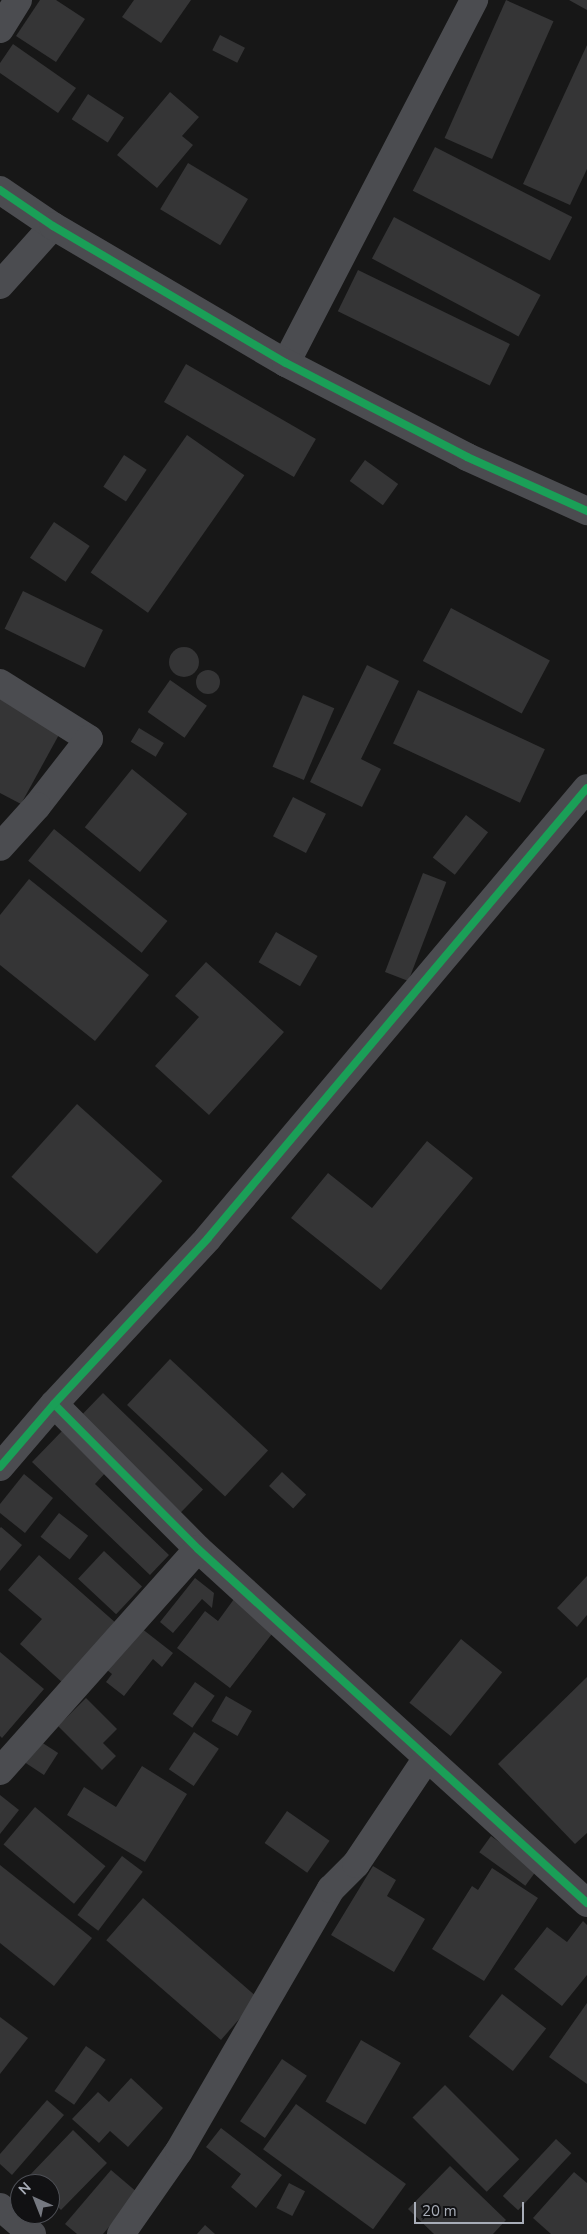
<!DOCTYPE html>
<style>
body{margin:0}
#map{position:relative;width:587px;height:2234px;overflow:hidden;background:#171717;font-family:"Nunito Sans",sans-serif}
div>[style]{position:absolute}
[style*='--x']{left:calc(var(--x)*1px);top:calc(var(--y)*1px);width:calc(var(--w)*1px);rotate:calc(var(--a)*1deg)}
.building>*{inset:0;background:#353536;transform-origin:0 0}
.round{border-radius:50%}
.minor>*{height:28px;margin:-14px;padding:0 14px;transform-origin:14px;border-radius:14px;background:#4b4c50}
.tertiary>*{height:28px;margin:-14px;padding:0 14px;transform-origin:14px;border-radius:14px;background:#4b4c50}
.cycleway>*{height:8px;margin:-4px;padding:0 4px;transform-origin:4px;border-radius:4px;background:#1a9f57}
span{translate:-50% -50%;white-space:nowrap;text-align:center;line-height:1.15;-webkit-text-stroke:5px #111113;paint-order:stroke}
.north{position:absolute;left:10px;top:2174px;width:50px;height:50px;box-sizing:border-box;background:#111113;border:1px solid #4d4f55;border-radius:50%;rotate:316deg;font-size:14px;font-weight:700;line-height:20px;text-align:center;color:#a8adb8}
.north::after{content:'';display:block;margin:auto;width:18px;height:22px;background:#757880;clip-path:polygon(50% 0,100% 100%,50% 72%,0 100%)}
.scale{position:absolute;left:414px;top:2202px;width:110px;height:22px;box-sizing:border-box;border:2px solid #a8adb8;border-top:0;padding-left:6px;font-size:15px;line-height:18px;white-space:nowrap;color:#a8adb8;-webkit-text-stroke:4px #111113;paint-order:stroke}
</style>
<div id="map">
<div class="building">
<div style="clip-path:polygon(40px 0,56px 0,85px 19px,56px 62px,16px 36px)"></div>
<div style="clip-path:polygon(134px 0,191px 0,161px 43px,122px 17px)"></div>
<div style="left:506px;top:0;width:52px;height:151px;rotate:24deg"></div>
<div style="clip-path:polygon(569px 0,587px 0,587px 10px)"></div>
<div style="left:220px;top:35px;width:28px;height:17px;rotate:27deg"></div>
<div style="clip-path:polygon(13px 44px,76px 88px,58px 113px,0 73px,0 63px)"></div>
<div style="clip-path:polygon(587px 45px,587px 169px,570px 205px,523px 184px)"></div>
<div style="clip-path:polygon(170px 92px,199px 117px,182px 136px,193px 145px,157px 188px,117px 155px)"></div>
<div style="left:88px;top:94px;width:43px;height:30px;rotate:33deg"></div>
<div style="left:435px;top:147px;width:154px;height:49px;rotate:27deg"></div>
<div style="left:188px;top:163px;width:70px;height:54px;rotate:31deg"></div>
<div style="left:394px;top:217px;width:166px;height:47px;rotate:28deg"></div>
<div style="left:358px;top:270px;width:169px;height:46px;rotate:26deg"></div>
<div style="left:186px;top:364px;width:150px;height:44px;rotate:30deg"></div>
<div style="left:187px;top:435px;width:70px;height:168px;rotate:35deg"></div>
<div style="left:124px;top:455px;width:27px;height:38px;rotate:33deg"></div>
<div style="left:365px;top:460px;width:41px;height:26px;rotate:36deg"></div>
<div style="left:54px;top:522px;width:43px;height:43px;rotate:34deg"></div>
<div style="left:23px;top:591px;width:89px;height:42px;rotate:26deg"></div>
<div style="left:451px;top:608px;width:112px;height:60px;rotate:28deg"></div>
<div class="round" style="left:169px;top:647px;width:30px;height:30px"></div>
<div style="clip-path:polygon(367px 665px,399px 681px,361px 759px,381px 769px,362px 807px,310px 782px)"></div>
<div class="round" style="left:196px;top:670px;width:24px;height:24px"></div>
<div style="left:170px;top:680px;width:45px;height:39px;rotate:35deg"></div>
<div style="left:418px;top:690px;width:140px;height:59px;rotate:25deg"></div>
<div style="left:303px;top:695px;width:34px;height:78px;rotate:23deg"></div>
<div style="clip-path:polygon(0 698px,61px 731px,21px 804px,0 793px)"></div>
<div style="left:139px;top:728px;width:29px;height:16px;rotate:31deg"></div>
<div style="left:132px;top:769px;width:71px;height:75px;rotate:39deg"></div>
<div style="left:293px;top:797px;width:37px;height:44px;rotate:27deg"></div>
<div style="left:466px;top:815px;width:28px;height:54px;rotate:38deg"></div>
<div style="left:54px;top:829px;width:146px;height:41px;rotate:39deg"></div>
<div style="left:423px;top:873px;width:25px;height:106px;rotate:21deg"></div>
<div style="clip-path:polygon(29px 879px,149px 975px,95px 1041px,0 965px,0 915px)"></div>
<div style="left:276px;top:932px;width:48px;height:35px;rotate:30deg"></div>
<div style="clip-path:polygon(206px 962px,284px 1032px,209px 1115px,155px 1066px,199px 1017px,175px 996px)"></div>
<div style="left:77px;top:1104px;width:115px;height:98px;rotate:42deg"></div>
<div style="clip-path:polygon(427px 1141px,473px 1178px,381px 1290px,291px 1218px,328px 1173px,372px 1208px)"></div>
<div style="left:170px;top:1359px;width:134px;height:63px;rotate:43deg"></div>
<div style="left:103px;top:1393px;width:139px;height:32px;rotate:44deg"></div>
<div style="clip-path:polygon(64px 1429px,107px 1471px,95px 1484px,169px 1555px,150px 1575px,32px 1462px)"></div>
<div style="left:282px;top:1472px;width:33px;height:19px;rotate:43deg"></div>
<div style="clip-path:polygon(24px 1474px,53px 1498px,25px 1533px,0 1513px,0 1504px)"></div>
<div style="left:59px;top:1513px;width:37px;height:30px;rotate:38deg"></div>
<div style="clip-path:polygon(1px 1527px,22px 1545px,0 1571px,0 1528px)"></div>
<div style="left:104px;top:1551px;width:52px;height:38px;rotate:43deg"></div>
<div style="clip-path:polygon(39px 1555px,117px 1624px,64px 1684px,20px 1644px,42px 1619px,8px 1590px)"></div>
<div style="clip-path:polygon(587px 1576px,587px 1615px,577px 1627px,557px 1608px)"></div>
<div style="clip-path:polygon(195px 1578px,214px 1593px,212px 1608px,202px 1599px,173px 1633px,160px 1622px)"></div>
<div style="clip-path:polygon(234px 1599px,275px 1630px,230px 1688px,177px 1648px,205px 1611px,218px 1621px)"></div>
<div style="clip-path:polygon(141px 1628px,173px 1653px,162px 1667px,153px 1659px,124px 1696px,106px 1682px,112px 1674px,107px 1670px)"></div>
<div style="left:461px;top:1639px;width:53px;height:82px;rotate:39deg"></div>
<div style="clip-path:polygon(0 1652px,44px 1689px,2px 1738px,0 1736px)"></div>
<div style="clip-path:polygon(587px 1677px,587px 1833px,575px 1844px,498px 1764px)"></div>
<div style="left:195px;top:1682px;width:24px;height:39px;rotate:35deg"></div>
<div style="left:226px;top:1696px;width:30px;height:29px;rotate:30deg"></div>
<div style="clip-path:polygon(86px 1698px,117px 1729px,103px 1743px,116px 1756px,102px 1770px,58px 1726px)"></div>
<div style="left:194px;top:1732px;width:30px;height:45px;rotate:34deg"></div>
<div style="left:38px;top:1740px;width:24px;height:26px;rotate:33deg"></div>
<div style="clip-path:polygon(142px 1766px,187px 1794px,145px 1862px,67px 1815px,84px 1787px,116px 1807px)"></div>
<div style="clip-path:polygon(0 1795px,19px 1810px,0 1834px)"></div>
<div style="left:35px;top:1807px;width:92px;height:49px;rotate:40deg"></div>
<div style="left:287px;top:1811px;width:52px;height:39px;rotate:35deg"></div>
<div style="left:491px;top:1836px;width:57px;height:20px;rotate:36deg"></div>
<div style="left:122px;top:1856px;width:26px;height:74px;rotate:37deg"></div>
<div style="clip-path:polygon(0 1865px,92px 1938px,54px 1986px,0 1943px)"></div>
<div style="clip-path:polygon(373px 1866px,396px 1880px,387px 1896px,425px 1919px,394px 1972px,331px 1935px)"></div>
<div style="clip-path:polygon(492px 1868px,538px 1898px,484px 1981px,432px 1949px,472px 1886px,478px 1890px)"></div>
<div style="left:143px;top:1898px;width:152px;height:56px;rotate:41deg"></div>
<div style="clip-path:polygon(583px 1921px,587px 1925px,587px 1975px,562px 2006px,514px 1969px,547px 1927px,567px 1942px)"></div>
<div style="left:502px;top:1994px;width:56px;height:54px;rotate:38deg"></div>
<div style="clip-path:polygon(587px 2003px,587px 2084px,549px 2057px)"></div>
<div style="clip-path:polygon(0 2017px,28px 2038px,0 2074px)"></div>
<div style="left:361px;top:2040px;width:46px;height:71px;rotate:30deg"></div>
<div style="left:86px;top:2046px;width:24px;height:55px;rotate:35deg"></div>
<div style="left:282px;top:2059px;width:30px;height:75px;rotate:34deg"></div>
<div style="clip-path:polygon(131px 2078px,163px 2108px,128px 2147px,110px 2131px,99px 2143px,72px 2119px,98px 2092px,109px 2102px)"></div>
<div style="left:445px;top:2085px;width:105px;height:46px;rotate:45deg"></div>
<div style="clip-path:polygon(47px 2100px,64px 2115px,12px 2175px,0 2164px,0 2154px)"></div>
<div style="left:296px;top:2104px;width:136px;height:56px;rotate:36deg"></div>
<div style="clip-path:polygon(221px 2128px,282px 2175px,256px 2208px,231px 2187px,241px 2174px,206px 2147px)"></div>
<div style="clip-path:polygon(73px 2130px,107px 2163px,61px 2210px,50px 2199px,50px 2184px,35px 2184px,28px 2177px)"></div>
<div style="left:556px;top:2139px;width:21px;height:78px;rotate:43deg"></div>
<div style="clip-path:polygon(450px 2166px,506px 2220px,493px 2234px,434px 2234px,408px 2209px)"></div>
<div style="clip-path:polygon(111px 2170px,138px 2193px,103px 2234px,77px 2234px,65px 2224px)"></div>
<div style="clip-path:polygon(574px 2172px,587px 2183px,587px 2234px,551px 2234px,533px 2218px)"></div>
<div style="left:289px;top:2183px;width:18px;height:28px;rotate:27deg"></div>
<div style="clip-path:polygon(205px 2225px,215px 2234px,197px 2234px)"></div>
</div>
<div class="minor">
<div style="--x:0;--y:29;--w:34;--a:-58"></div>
<div style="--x:0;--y:285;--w:79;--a:-48.1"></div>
<div style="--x:286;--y:363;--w:409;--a:-62.6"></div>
<div style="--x:0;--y:683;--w:105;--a:32.2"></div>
<div style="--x:89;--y:739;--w:85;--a:127.8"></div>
<div style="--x:37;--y:806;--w:55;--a:132.1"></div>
<div style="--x:54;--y:1404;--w:204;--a:45.2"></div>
<div style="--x:198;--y:1549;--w:526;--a:42.3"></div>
<div style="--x:0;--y:1467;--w:83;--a:-49.4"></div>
<div style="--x:54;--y:1404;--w:226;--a:-47.1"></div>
<div style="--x:208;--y:1238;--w:588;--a:-49.9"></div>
<div style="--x:0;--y:1771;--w:297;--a:-48.3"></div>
<div style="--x:0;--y:2207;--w:42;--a:40.2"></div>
<div style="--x:121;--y:2234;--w:101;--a:-55.1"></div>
<div style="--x:179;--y:2151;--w:303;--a:-59.9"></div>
<div style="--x:331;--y:1889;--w:35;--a:-45"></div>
<div style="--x:356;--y:1864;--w:128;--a:-56.2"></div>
</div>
<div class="tertiary">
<div style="--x:0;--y:190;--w:64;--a:34.2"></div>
<div style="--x:53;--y:226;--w:270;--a:30.5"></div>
<div style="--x:286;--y:363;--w:204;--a:27.4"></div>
<div style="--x:467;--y:457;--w:132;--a:24.2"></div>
</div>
<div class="cycleway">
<div style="--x:0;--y:190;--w:64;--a:34.2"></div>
<div style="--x:53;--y:226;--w:270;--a:30.5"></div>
<div style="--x:286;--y:363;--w:204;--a:27.4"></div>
<div style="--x:467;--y:457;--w:132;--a:24.2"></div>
<div style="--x:54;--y:1404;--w:204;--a:45.2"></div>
<div style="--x:198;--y:1549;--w:526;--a:42.3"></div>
<div style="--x:0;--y:1467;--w:83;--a:-49.4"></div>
<div style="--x:54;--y:1404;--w:226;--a:-47.1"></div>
<div style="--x:208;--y:1238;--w:588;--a:-49.9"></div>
</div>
<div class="north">N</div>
<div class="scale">20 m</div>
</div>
